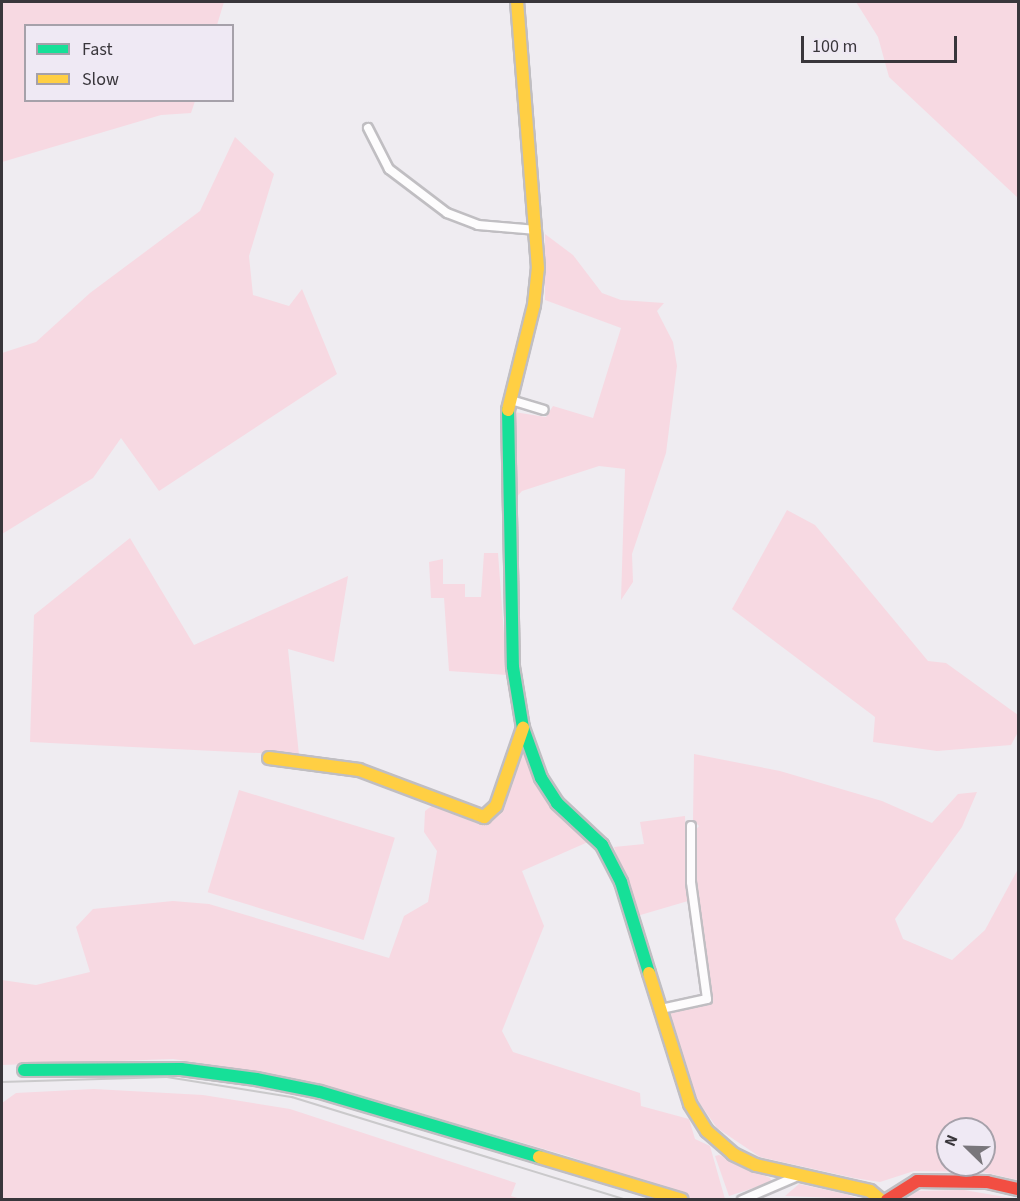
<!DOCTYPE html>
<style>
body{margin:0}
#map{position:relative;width:1020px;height:1201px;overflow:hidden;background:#efecf1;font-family:"Source Sans 3",sans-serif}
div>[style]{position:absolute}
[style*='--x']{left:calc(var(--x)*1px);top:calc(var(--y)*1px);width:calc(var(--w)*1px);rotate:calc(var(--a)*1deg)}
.green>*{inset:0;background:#f7d9e2;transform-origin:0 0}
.roads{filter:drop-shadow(2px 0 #c0bec2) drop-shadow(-2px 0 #c0bec2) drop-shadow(0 2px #c0bec2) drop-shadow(0 -2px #c0bec2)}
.street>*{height:8px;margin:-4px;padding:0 4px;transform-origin:4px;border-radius:4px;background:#fdfcfd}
.fast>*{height:12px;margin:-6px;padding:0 6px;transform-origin:6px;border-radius:6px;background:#16e098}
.slow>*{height:12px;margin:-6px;padding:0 6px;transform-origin:6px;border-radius:6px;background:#ffcf43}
.jam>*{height:12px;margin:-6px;padding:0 6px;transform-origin:6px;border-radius:6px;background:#f24e42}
.tram>*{height:1.5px;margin:-0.75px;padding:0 0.75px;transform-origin:0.75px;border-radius:0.75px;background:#cac9cb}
span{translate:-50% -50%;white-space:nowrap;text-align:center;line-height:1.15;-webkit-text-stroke:4.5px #efe9f4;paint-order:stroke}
.frame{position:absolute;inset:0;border:3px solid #39363b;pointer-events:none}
.legend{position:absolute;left:24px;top:24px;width:210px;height:78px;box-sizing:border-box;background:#efe9f4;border:2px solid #a6a1aa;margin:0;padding:8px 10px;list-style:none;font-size:18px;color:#39363b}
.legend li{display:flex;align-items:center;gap:12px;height:30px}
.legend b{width:30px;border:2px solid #a6a1aa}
.north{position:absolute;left:936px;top:1117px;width:60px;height:60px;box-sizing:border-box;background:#efe9f4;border:2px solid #a6a1aa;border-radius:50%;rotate:293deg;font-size:16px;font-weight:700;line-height:24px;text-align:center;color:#39363b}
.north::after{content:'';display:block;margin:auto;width:21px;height:27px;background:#79767b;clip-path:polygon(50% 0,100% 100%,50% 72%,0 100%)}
.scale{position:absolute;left:801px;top:36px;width:156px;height:27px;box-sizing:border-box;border:3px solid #39363b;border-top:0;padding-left:8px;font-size:18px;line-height:21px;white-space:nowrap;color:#39363b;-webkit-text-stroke:4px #efe9f4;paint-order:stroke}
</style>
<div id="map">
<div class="green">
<div style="clip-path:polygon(2px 2px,224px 2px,217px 25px,26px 26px,26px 100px,195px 101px,191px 113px,161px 115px,2px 162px)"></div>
<div style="clip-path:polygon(856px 2px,1018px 2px,1018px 198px,889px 77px,878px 37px)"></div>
<div style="clip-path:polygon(235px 137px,274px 174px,249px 256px,253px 295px,289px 306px,302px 289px,337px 374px,159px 491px,121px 438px,93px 478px,2px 534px,2px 353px,36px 342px,90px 293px,200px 211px)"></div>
<div style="clip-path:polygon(545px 234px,573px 255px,602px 293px,621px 300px,664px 303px,657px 311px,673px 342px,677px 366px,666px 453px,632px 554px,633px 582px,621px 600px,625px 469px,599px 466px,522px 491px,513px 501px,514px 412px,546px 417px,553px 406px,593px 418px,621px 328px,545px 300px)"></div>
<div style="clip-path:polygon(787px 510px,815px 525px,928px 661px,946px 663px,1018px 715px,1018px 732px,1011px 745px,937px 751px,873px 742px,875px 717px,732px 609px)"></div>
<div style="clip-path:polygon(130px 538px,194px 645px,348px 576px,334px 662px,288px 649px,299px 755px,30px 742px,34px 615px)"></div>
<div style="clip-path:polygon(484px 553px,498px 553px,507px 675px,449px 671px,444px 598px,431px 598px,429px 562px,443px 559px,443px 584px,465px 584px,465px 597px,481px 597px)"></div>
<div style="clip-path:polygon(521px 751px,526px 753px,535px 782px,588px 842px,522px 871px,544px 926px,502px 1031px,513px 1052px,640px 1093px,641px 1106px,689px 1119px,695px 1139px,710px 1146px,725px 1199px,694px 1199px,568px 1156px,320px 1084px,247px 1070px,173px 1059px,2px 1065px,2px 980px,36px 985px,90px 972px,76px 927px,93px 909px,173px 901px,209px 904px,389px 958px,404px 916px,428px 902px,437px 851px,424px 832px,425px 811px,433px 805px,477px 823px,492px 820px,500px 810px)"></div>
<div style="clip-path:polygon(evenodd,694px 754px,780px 771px,882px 801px,932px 823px,958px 794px,977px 792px,962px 827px,895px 919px,903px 939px,952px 960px,985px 930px,1018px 869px,1018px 1180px,982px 1172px,914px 1171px,880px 1182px,854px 1178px,760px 1157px,717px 1128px,696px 1098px,670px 1013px,711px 1002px,694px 882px,694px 832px,699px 826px,693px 820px,694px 754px,948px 1129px,984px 1129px,984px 1165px,948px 1165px,948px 1129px)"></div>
<div style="left:239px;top:790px;width:163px;height:107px;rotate:17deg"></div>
<div style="clip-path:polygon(685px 816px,688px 901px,637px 916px,614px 847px,644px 844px,640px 822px)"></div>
<div style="clip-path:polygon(94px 1089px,203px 1095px,290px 1109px,516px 1183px,511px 1196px,521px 1199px,2px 1199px,2px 1103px,16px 1093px)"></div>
<div style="clip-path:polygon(719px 1155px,770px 1178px,772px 1182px,729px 1196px,715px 1156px)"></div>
<div style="clip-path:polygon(799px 1184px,846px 1194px,859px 1199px,785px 1196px)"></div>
<div style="clip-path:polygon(964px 1190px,1017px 1199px,905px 1199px,918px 1191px)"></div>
</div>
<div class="roads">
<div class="street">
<div style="--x:368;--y:128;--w:46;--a:62.9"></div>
<div style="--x:389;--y:169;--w:73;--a:37.2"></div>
<div style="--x:447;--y:213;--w:33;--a:21"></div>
<div style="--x:478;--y:225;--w:59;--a:4.8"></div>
<div style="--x:511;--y:400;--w:34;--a:17"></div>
<div style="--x:661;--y:1009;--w:47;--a:-12.3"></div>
<div style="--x:707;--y:999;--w:118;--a:-97.8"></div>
<div style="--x:691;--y:882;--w:56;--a:-90"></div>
<div style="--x:742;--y:1200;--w:63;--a:-23.3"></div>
</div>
<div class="fast">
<div style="--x:508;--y:410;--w:257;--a:88.9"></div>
<div style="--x:513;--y:667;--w:62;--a:80.7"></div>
<div style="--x:523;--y:728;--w:53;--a:70.2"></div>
<div style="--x:541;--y:778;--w:30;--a:57"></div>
<div style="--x:557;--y:803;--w:62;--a:43"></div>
<div style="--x:602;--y:845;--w:42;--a:62.8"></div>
<div style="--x:621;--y:882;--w:95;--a:72.9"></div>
<div style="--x:24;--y:1070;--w:157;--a:-0.4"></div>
<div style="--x:181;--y:1069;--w:76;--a:7.6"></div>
<div style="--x:256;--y:1079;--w:65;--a:11.5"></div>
<div style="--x:320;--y:1092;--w:228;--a:16.5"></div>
</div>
<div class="slow">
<div style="--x:508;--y:410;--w:108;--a:-76.1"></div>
<div style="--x:534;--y:305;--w:37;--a:-84"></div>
<div style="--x:538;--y:268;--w:267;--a:-94.5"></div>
<div style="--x:269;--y:758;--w:91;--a:7.6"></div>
<div style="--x:359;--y:770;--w:134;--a:20.6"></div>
<div style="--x:484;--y:817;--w:16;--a:-43"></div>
<div style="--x:496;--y:806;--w:83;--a:-70.9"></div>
<div style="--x:649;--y:973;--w:137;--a:72.6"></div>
<div style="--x:690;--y:1104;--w:32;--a:58"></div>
<div style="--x:707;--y:1131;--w:35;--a:41"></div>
<div style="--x:733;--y:1154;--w:25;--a:26"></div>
<div style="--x:756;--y:1165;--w:117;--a:12.8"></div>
<div style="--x:870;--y:1191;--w:14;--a:39"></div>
<div style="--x:539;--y:1157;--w:149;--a:16.7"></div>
</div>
<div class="jam">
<div style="--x:887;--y:1200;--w:36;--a:-32"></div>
<div style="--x:917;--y:1181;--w:70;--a:0.8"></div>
<div style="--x:987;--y:1182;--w:32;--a:13"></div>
</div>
</div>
<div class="tram">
<div style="--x:2;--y:1082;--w:165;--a:-1.7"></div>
<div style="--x:167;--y:1077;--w:127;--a:9.1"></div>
<div style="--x:292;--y:1097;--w:350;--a:17.1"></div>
</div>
<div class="frame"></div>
<ul class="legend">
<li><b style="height:8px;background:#16e098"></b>Fast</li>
<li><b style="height:8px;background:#ffcf43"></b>Slow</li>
</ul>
<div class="north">N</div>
<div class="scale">100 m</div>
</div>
